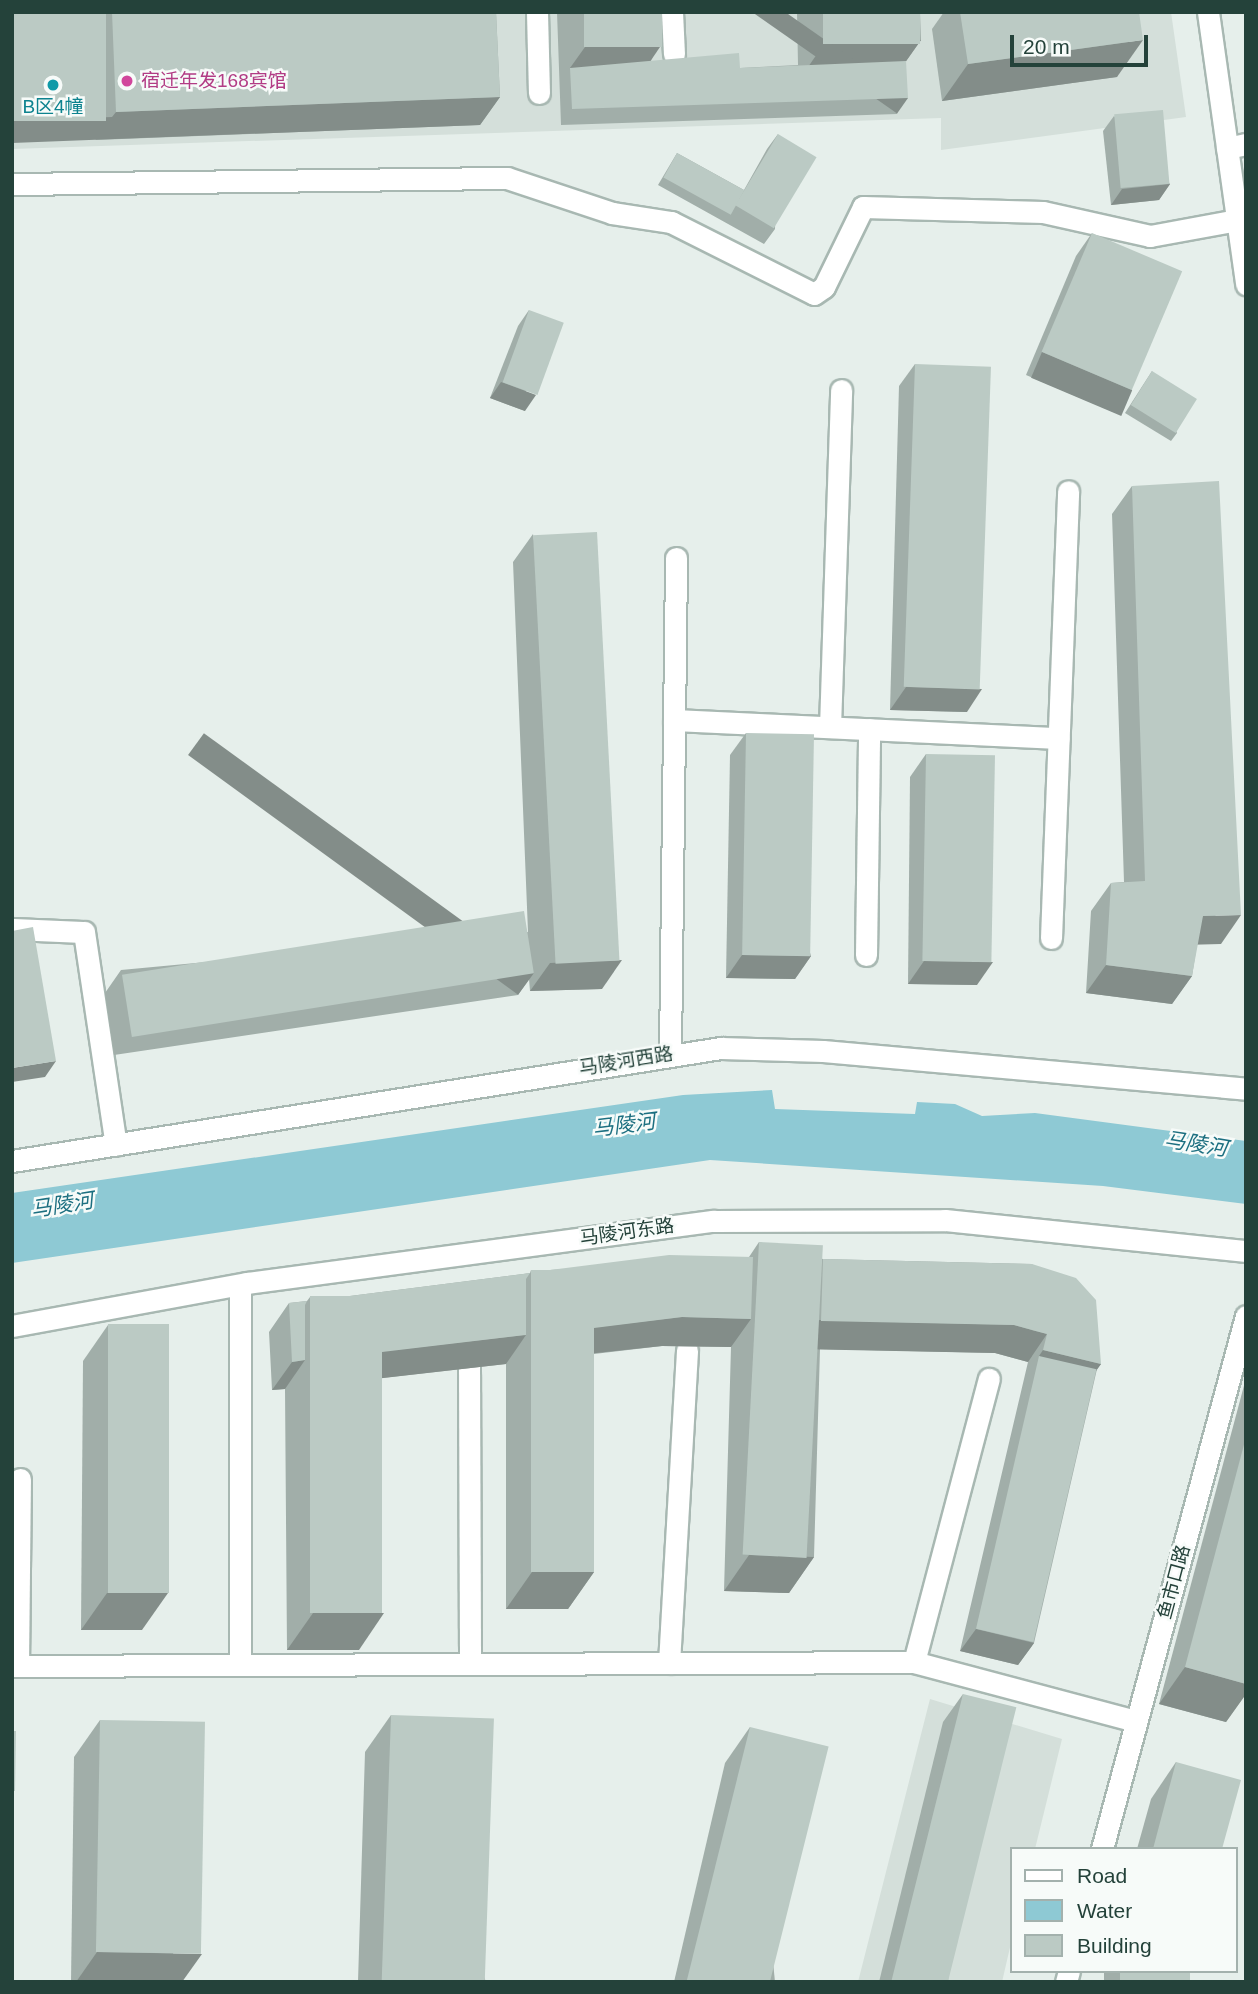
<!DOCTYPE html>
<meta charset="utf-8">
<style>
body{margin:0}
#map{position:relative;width:1258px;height:1994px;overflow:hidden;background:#e6efeb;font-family:Helvetica,"Noto Sans SC",sans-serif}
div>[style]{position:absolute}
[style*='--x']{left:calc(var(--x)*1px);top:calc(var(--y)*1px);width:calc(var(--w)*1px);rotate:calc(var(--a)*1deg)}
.built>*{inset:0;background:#d4dfda}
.water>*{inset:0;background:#8ec9d4}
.roads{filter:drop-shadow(2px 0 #a8b8b2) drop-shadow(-2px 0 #a8b8b2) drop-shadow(0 2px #a8b8b2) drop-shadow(0 -2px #a8b8b2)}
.service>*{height:21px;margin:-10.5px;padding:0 10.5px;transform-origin:10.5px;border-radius:10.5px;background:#fff}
.minor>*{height:21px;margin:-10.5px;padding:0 10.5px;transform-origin:10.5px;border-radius:10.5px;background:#fff}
.tertiary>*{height:21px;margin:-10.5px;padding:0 10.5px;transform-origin:10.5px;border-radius:10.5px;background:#fff}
.wall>*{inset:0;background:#a1aea9;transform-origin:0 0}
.shaded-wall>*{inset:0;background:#838d89;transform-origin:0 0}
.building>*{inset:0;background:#bbcac4;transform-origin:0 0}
.dots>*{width:19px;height:19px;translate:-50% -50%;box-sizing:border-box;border:4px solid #f7fbf9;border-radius:50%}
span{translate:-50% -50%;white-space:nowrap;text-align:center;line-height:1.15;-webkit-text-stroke:5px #f7fbf9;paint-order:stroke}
.hotel-label{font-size:19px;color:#b23c85}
.left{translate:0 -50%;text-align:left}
.culture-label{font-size:19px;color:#0d838f}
.street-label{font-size:19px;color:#24423a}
.water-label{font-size:21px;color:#1c6f80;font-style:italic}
.frame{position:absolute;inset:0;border:14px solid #24423a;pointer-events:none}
.legend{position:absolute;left:1010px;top:1847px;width:228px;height:126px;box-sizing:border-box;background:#f7fbf9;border:2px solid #a3b1ad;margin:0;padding:9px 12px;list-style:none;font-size:21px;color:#24423a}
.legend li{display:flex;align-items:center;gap:14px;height:35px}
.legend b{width:35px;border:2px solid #a3b1ad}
.scale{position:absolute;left:1010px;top:35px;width:138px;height:32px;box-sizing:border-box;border:4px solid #24423a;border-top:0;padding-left:9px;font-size:21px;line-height:24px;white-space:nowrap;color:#24423a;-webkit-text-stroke:5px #f7fbf9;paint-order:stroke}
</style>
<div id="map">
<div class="built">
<div style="clip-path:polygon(12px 12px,1171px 12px,1186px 117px,941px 150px,941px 118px,12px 149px)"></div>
<div style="clip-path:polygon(930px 1699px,1062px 1739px,1035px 1849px,1011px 1849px,1011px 1943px,1002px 1982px,858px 1982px)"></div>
</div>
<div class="water">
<div style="clip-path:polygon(772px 1090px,775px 1109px,915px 1114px,917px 1102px,955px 1104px,982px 1116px,1035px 1113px,1246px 1141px,1246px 1204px,1103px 1186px,710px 1160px,12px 1263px,12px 1193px,683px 1095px)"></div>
</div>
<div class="roads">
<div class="service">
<div style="--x:537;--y:12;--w:81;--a:88.6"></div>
<div style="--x:672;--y:12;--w:42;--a:87.3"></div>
<div style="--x:1227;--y:148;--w:19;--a:-12"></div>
<div style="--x:12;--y:184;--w:495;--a:-0.7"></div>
<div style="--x:507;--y:178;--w:111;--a:18.4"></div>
<div style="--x:612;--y:213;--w:60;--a:8.7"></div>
<div style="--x:671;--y:222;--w:160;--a:26.7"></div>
<div style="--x:814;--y:294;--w:12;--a:-35"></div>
<div style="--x:824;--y:287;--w:89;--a:-64"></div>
<div style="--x:863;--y:207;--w:180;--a:1.6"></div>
<div style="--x:1043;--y:212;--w:110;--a:12.6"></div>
<div style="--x:1150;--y:236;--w:88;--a:-10.4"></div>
<div style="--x:674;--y:720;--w:385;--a:2.7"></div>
<div style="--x:830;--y:727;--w:337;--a:-88.1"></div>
<div style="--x:12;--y:929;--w:72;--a:2.4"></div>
<div style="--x:84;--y:932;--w:215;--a:81.5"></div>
<div style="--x:1051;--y:938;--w:447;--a:-87.8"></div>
<div style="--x:866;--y:955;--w:226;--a:-89.2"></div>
<div style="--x:670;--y:1053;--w:495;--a:-89.3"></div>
<div style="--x:240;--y:1285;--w:380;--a:90"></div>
<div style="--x:469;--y:1364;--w:300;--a:89.8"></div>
<div style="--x:914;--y:1662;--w:293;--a:-75.2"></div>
<div style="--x:669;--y:1663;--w:313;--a:-86.7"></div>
<div style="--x:12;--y:1666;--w:902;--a:-0.25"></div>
<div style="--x:914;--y:1662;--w:230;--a:14.9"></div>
<div style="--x:18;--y:1666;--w:187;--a:-89.4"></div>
</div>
<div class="minor">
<div style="--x:12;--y:1161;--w:718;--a:-9.06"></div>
<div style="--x:721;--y:1048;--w:102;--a:1.7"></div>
<div style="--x:823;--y:1051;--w:425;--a:5.1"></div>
<div style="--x:12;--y:1326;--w:239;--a:-10.4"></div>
<div style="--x:247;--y:1283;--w:470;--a:-7.6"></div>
<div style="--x:713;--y:1221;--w:232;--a:-0.2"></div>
<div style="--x:945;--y:1220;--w:303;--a:5.9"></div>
</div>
<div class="tertiary">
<div style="--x:1208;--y:12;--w:275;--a:82"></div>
<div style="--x:1102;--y:1849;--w:552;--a:-74.88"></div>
<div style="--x:1066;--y:1982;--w:11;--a:-75"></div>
</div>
</div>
<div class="wall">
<div style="clip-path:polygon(12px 12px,496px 12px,500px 97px,480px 125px,96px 140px)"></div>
<div style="clip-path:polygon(557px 12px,662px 12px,651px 61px,740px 68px,798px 65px,797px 12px,920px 12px,921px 40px,906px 61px,897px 114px,561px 125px)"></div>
<div style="clip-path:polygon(944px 12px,1139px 12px,1117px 77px,942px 101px,932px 29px)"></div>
<div style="clip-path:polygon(1114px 116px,1170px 184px,1159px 200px,1111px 205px,1103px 131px)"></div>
<div style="clip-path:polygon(778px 134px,775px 229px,764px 244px,658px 185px,677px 153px,744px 190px,767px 149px)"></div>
<div style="clip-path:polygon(1092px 233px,1132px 390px,1116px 413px,1026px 375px,1076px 256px)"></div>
<div style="clip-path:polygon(529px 310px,525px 411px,490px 398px,518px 326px)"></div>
<div style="clip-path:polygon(915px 364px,967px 712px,890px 710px,899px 386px)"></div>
<div style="clip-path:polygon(1152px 371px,1177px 433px,1171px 441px,1125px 413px)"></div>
<div style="clip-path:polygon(1132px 486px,1221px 944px,1197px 944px,1192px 976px,1172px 1004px,1086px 993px,1091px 911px,1111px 883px,1124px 882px,1112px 514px)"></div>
<div style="clip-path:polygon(533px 534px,602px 989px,530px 991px,529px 979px,518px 995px,114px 1055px,105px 993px,121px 970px,528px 932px,513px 562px)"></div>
<div style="clip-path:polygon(746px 733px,811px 956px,795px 979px,726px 978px,730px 755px)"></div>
<div style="clip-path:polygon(926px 754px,977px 985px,908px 984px,910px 777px)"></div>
<div style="clip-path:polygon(759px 1242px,823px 1259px,1032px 1264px,1101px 1364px,1097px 1369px,1034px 1643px,1018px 1665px,960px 1651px,1028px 1362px,995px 1353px,820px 1349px,814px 1557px,789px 1593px,724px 1591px,731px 1347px,662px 1346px,594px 1354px,594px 1572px,568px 1609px,506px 1609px,506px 1364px,382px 1378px,359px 1650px,287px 1650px,285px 1389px,272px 1390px,269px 1332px,289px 1303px,307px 1301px,310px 1297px,342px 1297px,530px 1273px,531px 1270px,550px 1270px,749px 1257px)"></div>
<div style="clip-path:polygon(108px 1325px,142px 1630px,81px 1630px,83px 1361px)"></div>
<div style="clip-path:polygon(1246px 1378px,1246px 1694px,1226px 1722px,1159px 1704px)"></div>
<div style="clip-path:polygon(963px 1694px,948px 1982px,879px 1982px,943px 1722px)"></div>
<div style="clip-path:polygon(391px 1715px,486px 1982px,358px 1982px,365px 1752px)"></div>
<div style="clip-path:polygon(100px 1720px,182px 1982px,71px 1982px,74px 1757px)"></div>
<div style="clip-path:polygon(750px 1727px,775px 1982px,674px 1982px,725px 1763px)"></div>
<div style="clip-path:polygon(1176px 1762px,1222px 1849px,1137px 1849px,1151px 1799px)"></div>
<div style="left:1104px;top:1971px;width:86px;height:11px"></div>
</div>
<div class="shaded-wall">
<div style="clip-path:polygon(921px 40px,895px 77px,799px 80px,824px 44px)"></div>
<div style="clip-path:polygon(1143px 40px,1117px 77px,942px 101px,968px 64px)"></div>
<div style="clip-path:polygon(662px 44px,637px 81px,570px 68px,585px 47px)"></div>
<div style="clip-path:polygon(500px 97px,480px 125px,12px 143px,12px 121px,112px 117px,116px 112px)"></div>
<div style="left:908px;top:98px;width:19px;height:336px;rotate:125deg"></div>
<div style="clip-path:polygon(1170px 184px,1159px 200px,1111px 205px,1122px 189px)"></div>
<div style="left:1042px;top:352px;width:98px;height:28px;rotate:23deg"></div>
<div style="clip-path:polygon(501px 382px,536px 395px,525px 411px,490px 398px)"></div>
<div style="clip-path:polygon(906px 687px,982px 689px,967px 712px,890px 710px)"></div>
<div style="clip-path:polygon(1241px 915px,1221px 944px,1183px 945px,1203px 916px)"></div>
<div style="clip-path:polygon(742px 955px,811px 956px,795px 979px,726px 978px)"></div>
<div style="clip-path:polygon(622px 960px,602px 989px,530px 991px,550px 963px)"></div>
<div style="clip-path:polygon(924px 961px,993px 962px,977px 985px,908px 984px)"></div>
<div style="clip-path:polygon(1106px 965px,1192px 976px,1172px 1004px,1086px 993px)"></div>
<div style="left:534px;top:973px;width:27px;height:408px;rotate:126deg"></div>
<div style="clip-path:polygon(56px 1061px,45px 1077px,12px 1082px,12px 1068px)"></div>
<div style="clip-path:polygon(682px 1317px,751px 1319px,731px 1347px,662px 1346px,568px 1356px,588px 1328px)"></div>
<div style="clip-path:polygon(816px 1320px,1014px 1325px,1047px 1334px,1028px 1362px,995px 1353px,796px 1349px)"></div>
<div style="clip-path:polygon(526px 1335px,506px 1364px,357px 1381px,376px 1352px)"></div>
<div style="clip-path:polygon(1043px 1350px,1101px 1364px,1081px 1392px,1039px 1356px)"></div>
<div style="clip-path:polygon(305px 1360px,285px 1389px,272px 1390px,292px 1362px)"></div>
<div style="clip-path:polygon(749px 1555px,814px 1557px,789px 1593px,724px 1591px)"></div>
<div style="clip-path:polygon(532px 1572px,594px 1572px,568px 1609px,506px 1609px)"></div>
<div style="clip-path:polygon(107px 1593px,168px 1593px,142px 1630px,81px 1630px)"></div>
<div style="clip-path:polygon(313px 1613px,384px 1613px,359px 1650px,287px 1650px)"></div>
<div style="clip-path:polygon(976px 1629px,1034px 1643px,1018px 1665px,960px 1651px)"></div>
<div style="clip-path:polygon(1185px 1667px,1246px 1684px,1246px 1694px,1226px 1722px,1159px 1704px)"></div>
<div style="clip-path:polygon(97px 1952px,202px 1954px,182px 1982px,76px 1982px)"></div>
</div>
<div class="building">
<div style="left:12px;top:12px;width:94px;height:109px"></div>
<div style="clip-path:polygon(112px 12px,496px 12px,500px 97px,116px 112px)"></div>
<div style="left:584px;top:12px;width:78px;height:35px"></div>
<div style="left:823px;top:12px;width:97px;height:32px"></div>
<div style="clip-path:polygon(960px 12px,1139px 12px,1143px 40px,968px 64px)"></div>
<div style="clip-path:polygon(739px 53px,740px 68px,906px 61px,908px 98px,572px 109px,570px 68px)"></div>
<div style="left:1163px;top:110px;width:74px;height:49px;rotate:85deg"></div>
<div style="left:778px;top:134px;width:45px;height:83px;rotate:31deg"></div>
<div style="left:677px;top:153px;width:77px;height:28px;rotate:29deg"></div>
<div style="left:1092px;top:233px;width:98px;height:129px;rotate:23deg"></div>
<div style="left:529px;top:310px;width:37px;height:77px;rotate:20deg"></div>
<div style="left:915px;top:364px;width:76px;height:323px;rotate:2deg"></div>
<div style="left:1152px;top:371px;width:53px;height:40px;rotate:32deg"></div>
<div style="clip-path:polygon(1219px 481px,1241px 915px,1203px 916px,1192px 976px,1106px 965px,1111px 883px,1145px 881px,1132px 486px)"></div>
<div style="left:597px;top:532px;width:429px;height:64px;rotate:87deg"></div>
<div style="left:746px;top:733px;width:68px;height:222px;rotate:1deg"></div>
<div style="left:926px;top:754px;width:69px;height:207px;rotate:1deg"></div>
<div style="left:524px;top:911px;width:63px;height:407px;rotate:81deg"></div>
<div style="clip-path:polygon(33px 927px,56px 1061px,12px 1068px,12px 931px)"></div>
<div style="left:759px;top:1242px;width:64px;height:313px;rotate:3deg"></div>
<div style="clip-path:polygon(669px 1255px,753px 1257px,751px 1319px,682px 1317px,594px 1328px,594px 1270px,550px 1270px)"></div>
<div style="clip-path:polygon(823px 1259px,1032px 1264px,1076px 1278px,1096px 1300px,1101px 1364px,1043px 1350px,1047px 1334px,1014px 1325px,821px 1321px)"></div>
<div style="left:531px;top:1270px;width:63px;height:302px"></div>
<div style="clip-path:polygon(530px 1273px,526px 1279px,526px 1335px,382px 1352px,382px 1296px,342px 1297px)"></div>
<div style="left:382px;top:1296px;width:317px;height:72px;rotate:90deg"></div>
<div style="clip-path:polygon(307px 1301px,305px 1305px,305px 1360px,292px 1362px,289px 1303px)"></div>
<div style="left:169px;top:1324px;width:269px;height:61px;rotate:90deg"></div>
<div style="left:1039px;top:1356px;width:59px;height:280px;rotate:13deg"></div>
<div style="clip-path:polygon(1246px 1437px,1246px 1684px,1185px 1667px)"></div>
<div style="left:963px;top:1694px;width:55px;height:297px;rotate:14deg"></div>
<div style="left:391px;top:1715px;width:103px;height:267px;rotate:2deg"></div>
<div style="left:100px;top:1720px;width:105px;height:232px;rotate:1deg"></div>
<div style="left:750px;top:1727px;width:81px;height:262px;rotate:14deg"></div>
<div style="clip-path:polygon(12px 1731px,16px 1731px,15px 1791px,12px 1791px)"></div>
<div style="clip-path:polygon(1176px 1762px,1241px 1780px,1222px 1849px,1153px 1849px)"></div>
<div style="left:1120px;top:1971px;width:70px;height:11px"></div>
</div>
<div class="dots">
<div style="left:127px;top:81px;background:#d1479c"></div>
<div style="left:53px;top:85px;background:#0f9aa8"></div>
</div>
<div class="hotel-label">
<span class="left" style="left:141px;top:81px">宿迁年发168宾馆</span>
</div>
<div class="culture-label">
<span style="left:53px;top:107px">B区4幢</span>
</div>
<div class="street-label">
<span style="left:626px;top:1061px;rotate:-9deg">马陵河西路</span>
<span style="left:627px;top:1232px;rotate:-8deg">马陵河东路</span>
<span style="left:1174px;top:1582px;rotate:-75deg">鱼市口路</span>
</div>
<div class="water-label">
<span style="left:624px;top:1125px;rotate:-7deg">马陵河</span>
<span style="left:1196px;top:1144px;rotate:9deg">马陵河</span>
<span style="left:62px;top:1205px;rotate:-9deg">马陵河</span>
</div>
<div class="frame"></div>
<ul class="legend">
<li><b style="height:9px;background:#fff"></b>Road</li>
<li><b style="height:19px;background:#8ec9d4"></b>Water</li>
<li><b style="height:19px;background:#bbcac4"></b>Building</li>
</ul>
<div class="scale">20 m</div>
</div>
